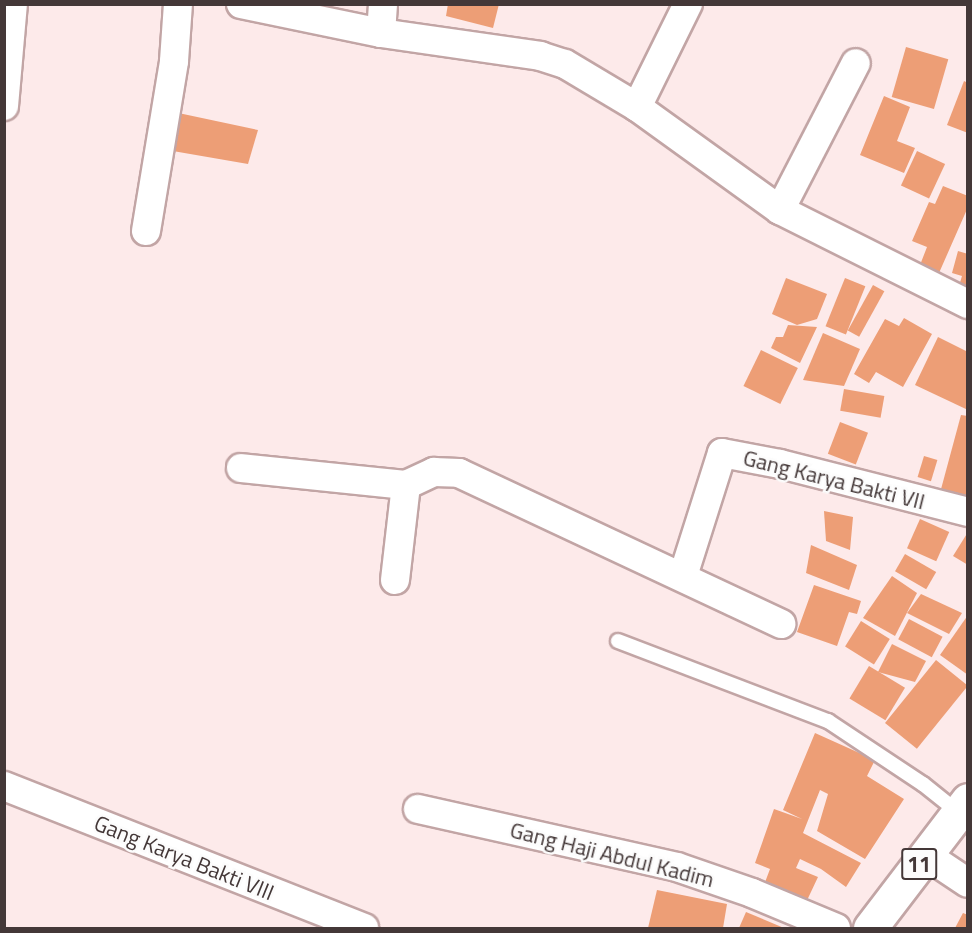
<!DOCTYPE html>
<style>
body{margin:0}
#map{position:relative;width:972px;height:933px;overflow:hidden;background:#fdeaea;font-family:"Titillium Web",sans-serif}
div>[style]{position:absolute}
[style*='--x']{left:calc(var(--x)*1px);top:calc(var(--y)*1px);width:calc(var(--w)*1px);rotate:calc(var(--a)*1deg)}
.building>*{inset:0;background:#ed9e76;transform-origin:0 0}
.roads{filter:drop-shadow(2px 0 #c2a5a5) drop-shadow(-2px 0 #c2a5a5) drop-shadow(0 2px #c2a5a5) drop-shadow(0 -2px #c2a5a5)}
.service>*{height:14px;margin:-7px;padding:0 7px;transform-origin:7px;border-radius:7px;background:#fff}
.minor>*{height:28px;margin:-14px;padding:0 14px;transform-origin:14px;border-radius:14px;background:#fff}
.trunk>*{height:33px;margin:-16.5px;padding:0 16.5px;transform-origin:16.5px;border-radius:16.5px;background:#fff}
span{translate:-50% -50%;white-space:nowrap;text-align:center;line-height:1.15;-webkit-text-stroke:5px #fcfcfc;paint-order:stroke}
.shield-label span{padding:2px 4px;background:#fcfcfc;border:2px solid;border-radius:4px;-webkit-text-stroke-width:0}
.shield-label{font-size:21px;color:#443838;font-weight:700}
.street-label{font-size:22px;color:#443838}
.frame{position:absolute;inset:0;border:6px solid #443838;pointer-events:none}
</style>
<div id="map">
<div class="building">
<div style="clip-path:polygon(448px 4px,499px 4px,493px 28px,446px 16px)"></div>
<div style="left:906px;top:47px;width:44px;height:52px;rotate:16deg"></div>
<div style="clip-path:polygon(964px 81px,968px 83px,968px 133px,947px 125px)"></div>
<div style="clip-path:polygon(884px 96px,910px 107px,897px 141px,915px 148px,904px 173px,860px 155px)"></div>
<div style="clip-path:polygon(169px 111px,258px 130px,248px 164px,167px 150px)"></div>
<div style="left:917px;top:151px;width:31px;height:38px;rotate:25deg"></div>
<div style="clip-path:polygon(943px 186px,968px 196px,968px 207px,939px 273px,920px 265px,927px 247px,912px 241px,929px 202px,935px 204px)"></div>
<div style="clip-path:polygon(958px 251px,968px 254px,968px 292px,958px 289px,962px 276px,952px 273px)"></div>
<div style="clip-path:polygon(786px 278px,827px 294px,817px 319px,797px 325px,772px 314px)"></div>
<div style="left:845px;top:278px;width:22px;height:52px;rotate:22deg"></div>
<div style="left:873px;top:285px;width:13px;height:52px;rotate:29deg"></div>
<div style="clip-path:polygon(904px 318px,932px 334px,903px 387px,876px 372px,869px 383px,854px 374px,885px 319px,899px 326px)"></div>
<div style="clip-path:polygon(788px 325px,817px 327px,800px 363px,771px 348px,776px 337px,783px 337px)"></div>
<div style="clip-path:polygon(823px 333px,860px 349px,844px 386px,803px 380px)"></div>
<div style="clip-path:polygon(938px 337px,968px 352px,968px 410px,915px 385px)"></div>
<div style="left:761px;top:350px;width:41px;height:40px;rotate:26deg"></div>
<div style="left:844px;top:389px;width:41px;height:22px;rotate:10deg"></div>
<div style="clip-path:polygon(961px 415px,968px 416px,968px 511px,937px 504px)"></div>
<div style="left:840px;top:422px;width:30px;height:34px;rotate:21deg"></div>
<div style="left:924px;top:456px;width:14px;height:22px;rotate:17deg"></div>
<div style="clip-path:polygon(824px 511px,853px 517px,850px 550px,826px 541px)"></div>
<div style="left:920px;top:519px;width:32px;height:32px;rotate:24deg"></div>
<div style="clip-path:polygon(968px 532px,968px 565px,953px 556px)"></div>
<div style="clip-path:polygon(811px 545px,857px 565px,849px 590px,806px 573px)"></div>
<div style="left:905px;top:554px;width:36px;height:20px;rotate:30deg"></div>
<div style="clip-path:polygon(892px 576px,917px 593px,895px 636px,863px 618px)"></div>
<div style="clip-path:polygon(814px 585px,861px 601px,857px 614px,849px 612px,837px 646px,797px 632px)"></div>
<div style="clip-path:polygon(921px 594px,962px 613px,949px 634px,907px 613px)"></div>
<div style="clip-path:polygon(968px 615px,968px 675px,940px 655px)"></div>
<div style="left:909px;top:619px;width:38px;height:23px;rotate:28deg"></div>
<div style="left:861px;top:621px;width:34px;height:30px;rotate:32deg"></div>
<div style="clip-path:polygon(892px 644px,926px 661px,915px 682px,878px 672px)"></div>
<div style="left:936px;top:660px;width:41px;height:81px;rotate:39deg"></div>
<div style="left:869px;top:666px;width:42px;height:38px;rotate:31deg"></div>
<div style="clip-path:polygon(815px 733px,875px 760px,867px 776px,904px 799px,865px 859px,817px 831px,828px 794px,820px 790px,803px 833px,861px 863px,846px 887px,821px 869px,800px 859px,796px 868px,818px 877px,802px 911px,761px 893px,770px 869px,755px 863px,774px 809px,802px 819px,783px 810px)"></div>
<div style="clip-path:polygon(657px 890px,727px 904px,723px 928px,648px 928px)"></div>
<div style="clip-path:polygon(746px 912px,784px 928px,739px 928px)"></div>
<div style="clip-path:polygon(963px 913px,968px 915px,968px 928px,955px 928px)"></div>
</div>
<div class="roads">
<div class="service">
<div style="--x:618;--y:641;--w:225;--a:20.9"></div>
<div style="--x:828;--y:721;--w:114;--a:33.6"></div>
<div style="--x:923;--y:784;--w:45;--a:38.7"></div>
</div>
<div class="minor">
<div style="--x:241;--y:4;--w:143;--a:11.7"></div>
<div style="--x:381;--y:33;--w:161;--a:8.2"></div>
<div style="--x:540;--y:56;--w:26;--a:18"></div>
<div style="--x:565;--y:64;--w:84;--a:30.8"></div>
<div style="--x:637;--y:107;--w:176;--a:35.8"></div>
<div style="--x:780;--y:210;--w:210;--a:26.6"></div>
<div style="--x:381;--y:33;--w:29;--a:-86"></div>
<div style="--x:4;--y:106;--w:102;--a:-85"></div>
<div style="--x:637;--y:107;--w:115;--a:-63.7"></div>
<div style="--x:780;--y:210;--w:165;--a:-62.7"></div>
<div style="--x:146;--y:231;--w:172;--a:-80.6"></div>
<div style="--x:174;--y:61;--w:57;--a:-86"></div>
<div style="--x:241;--y:468;--w:166;--a:5.9"></div>
<div style="--x:683;--y:576;--w:129;--a:-72.4"></div>
<div style="--x:722;--y:453;--w:59;--a:10.7"></div>
<div style="--x:780;--y:464;--w:194;--a:14.3"></div>
<div style="--x:395;--y:580;--w:96;--a:-83.4"></div>
<div style="--x:406;--y:485;--w:31;--a:-25"></div>
<div style="--x:434;--y:472;--w:25;--a:2"></div>
<div style="--x:459;--y:473;--w:356;--a:25.1"></div>
<div style="--x:4;--y:786;--w:387;--a:21.5"></div>
<div style="--x:418;--y:809;--w:265;--a:12.6"></div>
<div style="--x:677;--y:867;--w:79;--a:19.1"></div>
<div style="--x:752;--y:893;--w:91;--a:22.6"></div>
<div style="--x:926;--y:855;--w:50;--a:33.7"></div>
</div>
<div class="trunk">
<div style="--x:870;--y:928;--w:161;--a:-52.6"></div>
</div>
</div>
<div class="shield-label">
<span style="left:919px;top:864px">11</span>
</div>
<div class="street-label">
<span style="left:834px;top:480px;rotate:14deg">Gang Karya Bakti VII</span>
<span style="left:612px;top:855px;rotate:14deg">Gang Haji Abdul Kadim</span>
<span style="left:184px;top:858px;rotate:22deg">Gang Karya Bakti VIII</span>
</div>
<div class="frame"></div>
</div>
